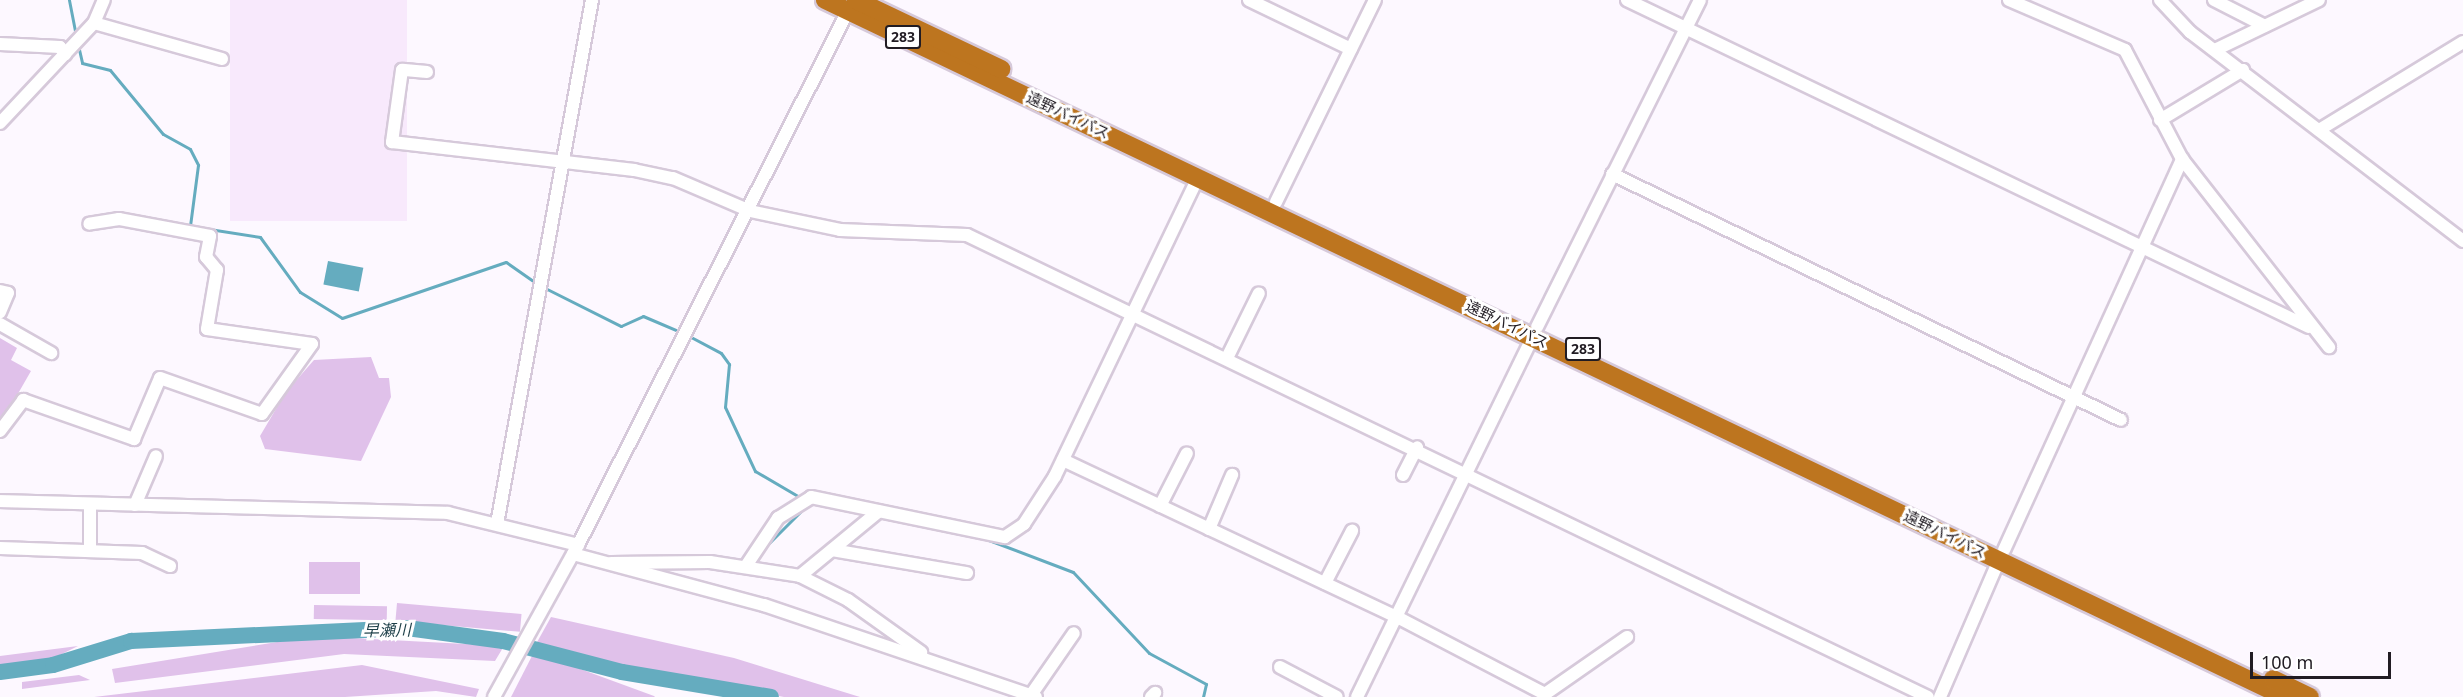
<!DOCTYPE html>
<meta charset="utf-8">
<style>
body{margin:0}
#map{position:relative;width:2463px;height:697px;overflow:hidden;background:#fdf8ff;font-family:"Noto Sans","Noto Sans JP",sans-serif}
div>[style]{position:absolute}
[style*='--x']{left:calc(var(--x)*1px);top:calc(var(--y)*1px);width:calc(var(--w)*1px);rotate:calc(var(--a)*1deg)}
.built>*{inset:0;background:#f8e9fc;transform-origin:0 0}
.green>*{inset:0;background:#e0c1ea;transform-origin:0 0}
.water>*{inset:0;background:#65acbf;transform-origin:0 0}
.stream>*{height:3px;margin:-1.5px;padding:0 1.5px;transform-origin:1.5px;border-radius:1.5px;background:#65acbf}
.river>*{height:16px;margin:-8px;padding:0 8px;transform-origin:8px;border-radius:8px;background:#65acbf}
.roads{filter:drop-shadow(2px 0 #d6c9da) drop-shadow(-2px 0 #d6c9da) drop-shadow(0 2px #d6c9da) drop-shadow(0 -2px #d6c9da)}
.minor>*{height:12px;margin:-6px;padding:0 6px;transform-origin:6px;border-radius:6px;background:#fff}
.highway>*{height:18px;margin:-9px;padding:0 9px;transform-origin:9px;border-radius:9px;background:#bd751f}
span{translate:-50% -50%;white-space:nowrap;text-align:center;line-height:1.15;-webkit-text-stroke:6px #fff;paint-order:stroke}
.shield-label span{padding:2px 4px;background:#fff;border:2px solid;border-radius:4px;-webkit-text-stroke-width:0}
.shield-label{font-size:14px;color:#211c23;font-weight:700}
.street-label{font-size:15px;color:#211c23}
.water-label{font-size:16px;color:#1d3f48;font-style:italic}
.scale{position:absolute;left:2250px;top:652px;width:141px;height:27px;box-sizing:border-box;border:3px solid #211c23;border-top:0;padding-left:8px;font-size:18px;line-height:21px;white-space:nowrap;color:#211c23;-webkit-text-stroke:4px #fff;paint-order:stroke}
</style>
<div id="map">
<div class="built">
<div style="left:230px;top:0;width:177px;height:221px"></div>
</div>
<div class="green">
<div style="clip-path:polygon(0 338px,17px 348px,11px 360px,31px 371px,0 425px)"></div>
<div style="clip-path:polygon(371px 357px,379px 378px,389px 378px,391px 397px,361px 461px,265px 449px,260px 436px,286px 392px,314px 360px)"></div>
<div style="left:360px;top:562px;width:32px;height:51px;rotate:90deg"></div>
<div style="left:397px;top:603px;width:125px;height:18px;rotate:5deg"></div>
<div style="left:314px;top:605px;width:73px;height:14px;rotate:1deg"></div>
<div style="clip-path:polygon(551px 617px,734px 658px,860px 697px,784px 697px,624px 668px,536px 644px)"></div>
<div style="clip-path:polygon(314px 636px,504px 646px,495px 661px,344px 654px,115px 683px,112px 669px)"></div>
<div style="clip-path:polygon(78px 646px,48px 661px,0 666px,0 656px)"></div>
<div style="clip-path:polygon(534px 652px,654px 696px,655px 697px,511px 697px)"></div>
<div style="clip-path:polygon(362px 665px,479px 689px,476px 697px,436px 691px,345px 697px,94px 697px)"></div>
<div style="clip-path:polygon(79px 675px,90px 680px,22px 689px,22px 682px)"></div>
</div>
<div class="water">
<div style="left:328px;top:261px;width:36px;height:24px;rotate:11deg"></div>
</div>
<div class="stream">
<div style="--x:69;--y:0;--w:36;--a:79"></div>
<div style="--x:78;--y:45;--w:18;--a:77"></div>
<div style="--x:82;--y:63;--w:29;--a:14"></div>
<div style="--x:110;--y:70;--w:83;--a:50.4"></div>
<div style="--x:163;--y:134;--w:31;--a:29"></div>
<div style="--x:190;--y:149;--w:18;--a:63"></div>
<div style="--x:198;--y:165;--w:62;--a:97.5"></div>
<div style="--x:190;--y:226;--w:71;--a:8.9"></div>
<div style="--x:260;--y:237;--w:68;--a:54"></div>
<div style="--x:300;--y:292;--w:49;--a:31.8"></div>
<div style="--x:342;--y:318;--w:173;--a:-18.9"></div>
<div style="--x:506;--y:262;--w:37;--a:35"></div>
<div style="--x:545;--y:288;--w:85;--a:26.6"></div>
<div style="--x:621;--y:326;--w:24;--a:-24"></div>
<div style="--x:643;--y:316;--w:43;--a:23"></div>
<div style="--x:689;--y:336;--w:36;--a:28"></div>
<div style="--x:721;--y:353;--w:14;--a:54"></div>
<div style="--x:729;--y:364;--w:43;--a:95.3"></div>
<div style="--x:725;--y:407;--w:71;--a:64.9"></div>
<div style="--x:755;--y:471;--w:53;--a:30.4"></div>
<div style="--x:986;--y:539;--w:93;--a:20.8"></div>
<div style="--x:1073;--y:572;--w:111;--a:46.8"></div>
<div style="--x:1149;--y:653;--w:65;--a:28.5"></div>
<div style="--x:1206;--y:684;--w:13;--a:103"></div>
<div style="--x:763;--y:549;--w:59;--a:-45"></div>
</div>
<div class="river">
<div style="--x:0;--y:672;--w:53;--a:-7.5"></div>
<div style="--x:53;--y:665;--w:82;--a:-17.1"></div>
<div style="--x:131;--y:641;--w:276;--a:-2.7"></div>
<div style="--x:407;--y:628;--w:97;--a:7.7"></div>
<div style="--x:503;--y:641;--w:123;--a:14.6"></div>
<div style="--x:622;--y:672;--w:151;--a:9.5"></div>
</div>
<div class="roads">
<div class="minor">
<div style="--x:1249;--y:0;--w:113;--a:25.7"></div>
<div style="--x:1627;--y:0;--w:756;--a:25.62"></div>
<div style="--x:2009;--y:0;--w:126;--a:23.3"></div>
<div style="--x:2125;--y:50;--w:123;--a:62.4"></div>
<div style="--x:2182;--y:159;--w:239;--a:52"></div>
<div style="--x:2160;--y:0;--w:44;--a:46.8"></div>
<div style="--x:2190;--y:32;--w:344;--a:37.4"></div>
<div style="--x:2214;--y:0;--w:57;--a:27"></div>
<div style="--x:94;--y:23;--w:133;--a:15.7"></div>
<div style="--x:0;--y:44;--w:60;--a:2.9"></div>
<div style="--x:60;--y:47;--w:9;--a:54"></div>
<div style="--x:2217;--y:49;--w:113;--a:-25.7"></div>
<div style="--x:427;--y:72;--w:25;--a:-175"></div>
<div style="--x:402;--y:70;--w:73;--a:97.9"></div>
<div style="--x:392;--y:142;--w:244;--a:6.6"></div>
<div style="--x:634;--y:170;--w:40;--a:12"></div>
<div style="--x:673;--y:178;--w:84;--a:23.2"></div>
<div style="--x:750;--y:211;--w:92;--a:11.9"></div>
<div style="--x:840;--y:230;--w:127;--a:2.3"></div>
<div style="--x:967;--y:235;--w:1066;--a:25.68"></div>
<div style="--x:2160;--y:120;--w:97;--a:-31.1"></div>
<div style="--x:0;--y:123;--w:137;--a:-46.8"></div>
<div style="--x:94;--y:23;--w:25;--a:-67"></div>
<div style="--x:2319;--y:130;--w:169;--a:-31.4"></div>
<div style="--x:1612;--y:174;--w:565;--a:25.79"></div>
<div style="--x:1276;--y:202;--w:225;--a:-63.9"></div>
<div style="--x:0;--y:291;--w:8;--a:14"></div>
<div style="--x:8;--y:293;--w:21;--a:113"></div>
<div style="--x:0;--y:324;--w:59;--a:29.6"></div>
<div style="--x:1537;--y:327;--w:365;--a:-63.5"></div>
<div style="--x:1227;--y:358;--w:72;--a:-63.8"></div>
<div style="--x:0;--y:431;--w:39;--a:-53"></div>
<div style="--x:23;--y:400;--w:118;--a:19.4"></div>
<div style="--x:134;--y:439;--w:66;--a:-66.9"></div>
<div style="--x:160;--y:378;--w:108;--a:19.4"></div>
<div style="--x:262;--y:414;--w:86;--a:-54.5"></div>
<div style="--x:312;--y:344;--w:106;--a:-171.9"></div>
<div style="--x:207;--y:329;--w:60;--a:-80.4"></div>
<div style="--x:217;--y:270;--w:17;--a:-130"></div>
<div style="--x:206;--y:257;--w:21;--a:-79"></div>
<div style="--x:210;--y:236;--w:93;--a:-169.4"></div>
<div style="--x:119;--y:219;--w:30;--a:171"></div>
<div style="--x:1063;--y:460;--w:369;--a:25.2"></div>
<div style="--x:1397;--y:617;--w:167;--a:27.5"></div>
<div style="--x:1545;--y:694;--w:100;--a:-34.8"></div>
<div style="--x:1403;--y:475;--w:31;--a:-63"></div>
<div style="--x:0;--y:501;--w:448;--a:1.5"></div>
<div style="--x:448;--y:513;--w:134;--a:13.8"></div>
<div style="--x:90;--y:504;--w:47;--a:90"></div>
<div style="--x:135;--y:505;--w:53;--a:-66.8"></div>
<div style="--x:1160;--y:506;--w:59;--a:-63"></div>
<div style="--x:497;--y:524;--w:533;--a:-79.72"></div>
<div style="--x:1209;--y:529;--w:59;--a:-66.9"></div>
<div style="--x:0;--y:548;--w:142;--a:2"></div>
<div style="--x:142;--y:553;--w:31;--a:25"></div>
<div style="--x:832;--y:550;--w:137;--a:9.7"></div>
<div style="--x:2004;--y:550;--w:430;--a:-65.5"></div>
<div style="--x:573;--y:554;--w:198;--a:15"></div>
<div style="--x:764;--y:605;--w:287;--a:18.7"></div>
<div style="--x:611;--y:563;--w:99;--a:-0.6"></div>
<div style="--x:710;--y:562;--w:91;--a:8.8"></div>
<div style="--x:800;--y:576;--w:54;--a:26.6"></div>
<div style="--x:848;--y:600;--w:90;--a:35.5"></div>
<div style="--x:746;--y:566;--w:58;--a:-56.3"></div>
<div style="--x:778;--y:518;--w:39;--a:-32"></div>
<div style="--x:811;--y:497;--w:198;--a:11.7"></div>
<div style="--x:1005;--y:537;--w:23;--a:-34"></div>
<div style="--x:1024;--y:524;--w:57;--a:-57.1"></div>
<div style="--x:1055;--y:476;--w:333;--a:-64.4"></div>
<div style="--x:800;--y:576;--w:102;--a:-39.4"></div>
<div style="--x:1325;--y:583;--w:59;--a:-62.6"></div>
<div style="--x:1280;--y:667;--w:64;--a:27.8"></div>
<div style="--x:1031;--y:695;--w:75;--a:-55.3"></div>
<div style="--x:494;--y:697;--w:174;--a:-61.1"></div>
<div style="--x:578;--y:545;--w:598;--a:-63.18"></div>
<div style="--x:1151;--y:697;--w:6;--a:-45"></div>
<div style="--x:1357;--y:697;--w:402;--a:-64"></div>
<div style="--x:1940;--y:697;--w:149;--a:-66.7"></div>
</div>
<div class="highway">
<div style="--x:825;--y:0;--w:1618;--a:25.52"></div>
<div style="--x:856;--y:0;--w:161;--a:25.4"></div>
<div style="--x:2273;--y:679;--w:41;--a:25.9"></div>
</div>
</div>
<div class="shield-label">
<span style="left:903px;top:37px">283</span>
<span style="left:1583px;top:349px">283</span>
</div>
<div class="street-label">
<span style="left:1068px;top:115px;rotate:25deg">遠野バイパス</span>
<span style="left:1507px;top:324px;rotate:26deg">遠野バイパス</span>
<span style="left:1945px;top:534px;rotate:26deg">遠野バイパス</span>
</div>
<div class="water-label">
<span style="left:387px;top:630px;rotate:-1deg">早瀬川</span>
</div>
<div class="scale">100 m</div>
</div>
